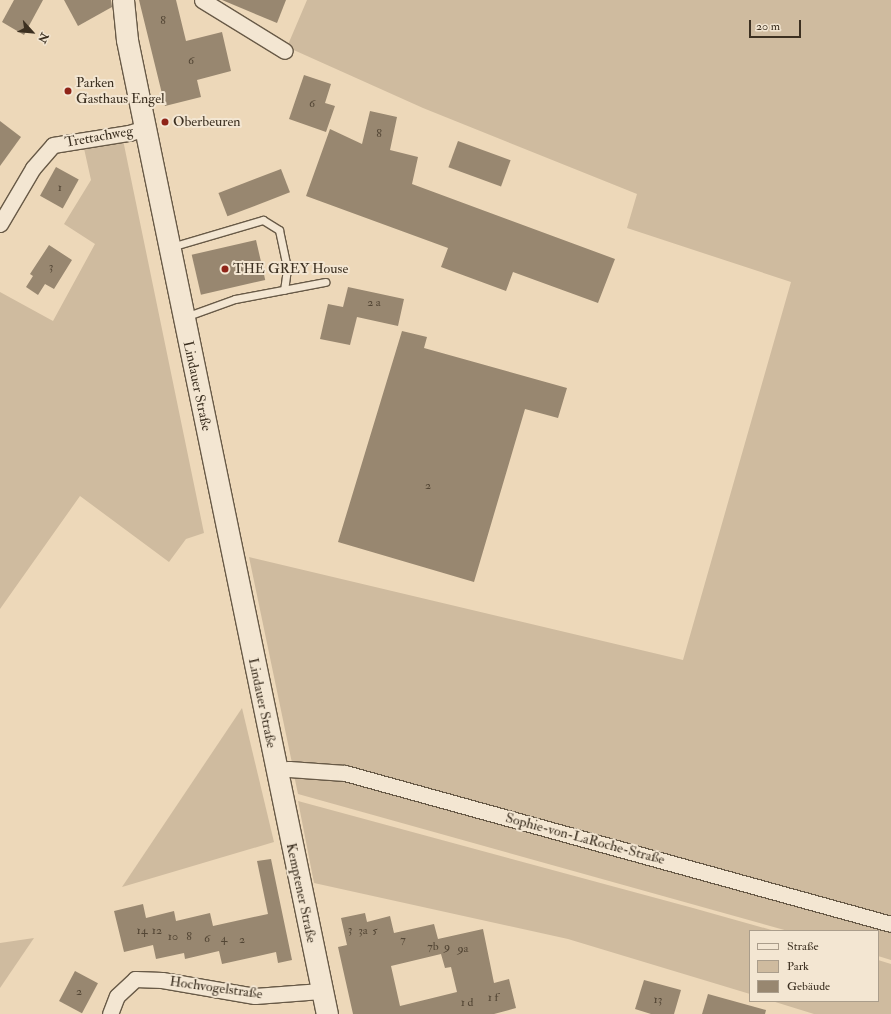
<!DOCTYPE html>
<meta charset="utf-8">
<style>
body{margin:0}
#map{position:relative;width:891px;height:1014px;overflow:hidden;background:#edd8b9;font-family:"IM FELL Double Pica",serif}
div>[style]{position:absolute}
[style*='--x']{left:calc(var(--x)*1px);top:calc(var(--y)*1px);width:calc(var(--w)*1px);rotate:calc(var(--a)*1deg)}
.green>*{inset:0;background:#cfbb9f}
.building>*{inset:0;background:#988770;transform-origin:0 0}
.roads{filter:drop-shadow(1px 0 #685a47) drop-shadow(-1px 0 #685a47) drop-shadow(0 1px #685a47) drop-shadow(0 -1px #685a47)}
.service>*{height:7px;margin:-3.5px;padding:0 3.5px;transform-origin:3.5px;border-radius:3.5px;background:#f3e6d2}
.minor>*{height:15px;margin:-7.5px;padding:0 7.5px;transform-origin:7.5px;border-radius:7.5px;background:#f3e6d2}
.secondary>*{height:21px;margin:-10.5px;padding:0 10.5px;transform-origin:10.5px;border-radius:10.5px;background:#f3e6d2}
.dots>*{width:11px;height:11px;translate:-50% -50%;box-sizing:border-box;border:2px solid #f3e6d2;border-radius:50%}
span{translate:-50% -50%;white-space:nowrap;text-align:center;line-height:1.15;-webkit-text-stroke:4px #f3e6d2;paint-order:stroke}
.number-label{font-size:12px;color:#534635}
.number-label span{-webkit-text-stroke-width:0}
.poi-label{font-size:14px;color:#3c3021}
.left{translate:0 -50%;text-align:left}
.street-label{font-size:14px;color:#3c3021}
.legend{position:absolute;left:749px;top:930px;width:130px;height:72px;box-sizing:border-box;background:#f3e6d2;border:1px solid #aa9d8b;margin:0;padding:5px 7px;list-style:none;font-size:12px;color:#3c3021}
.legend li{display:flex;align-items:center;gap:8px;height:20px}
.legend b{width:20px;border:1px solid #aa9d8b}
.north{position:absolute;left:12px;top:12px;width:40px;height:40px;-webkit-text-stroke:3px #f3e6d2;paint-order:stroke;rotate:117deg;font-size:11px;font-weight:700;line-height:16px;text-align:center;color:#3c3021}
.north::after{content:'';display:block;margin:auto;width:14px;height:18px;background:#3c3021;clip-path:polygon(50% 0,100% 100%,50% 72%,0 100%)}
.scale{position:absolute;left:749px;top:20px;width:52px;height:18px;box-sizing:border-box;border:2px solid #3c3021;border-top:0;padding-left:5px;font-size:12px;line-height:14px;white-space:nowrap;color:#3c3021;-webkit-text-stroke:3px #f3e6d2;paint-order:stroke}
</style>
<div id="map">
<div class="green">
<div style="clip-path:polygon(307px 0,891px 0,891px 916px,344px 768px,292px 763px,249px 557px,683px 660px,791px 282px,627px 228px,637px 194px,423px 108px,287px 47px)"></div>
<div style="clip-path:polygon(122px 135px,204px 533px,186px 539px,169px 562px,80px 496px,0 609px,0 292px,53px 321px,95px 244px,64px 224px,91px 180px,83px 144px)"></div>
<div style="clip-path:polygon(242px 708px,274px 842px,122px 887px)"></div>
<div style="clip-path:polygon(294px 775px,343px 778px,891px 929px,891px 960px,878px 956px,878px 931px,788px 931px,298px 794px)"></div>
<div style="clip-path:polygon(298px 801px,693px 908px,775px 931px,750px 931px,750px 994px,568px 939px,314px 883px)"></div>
<div style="clip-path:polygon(34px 938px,0 988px,0 943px)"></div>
<div style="clip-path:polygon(878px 960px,891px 964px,891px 1014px,814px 1014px,772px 1001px,878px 1001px)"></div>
</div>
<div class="building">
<div style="clip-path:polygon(14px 0,43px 0,24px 35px,2px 22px)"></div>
<div style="clip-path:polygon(64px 0,111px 0,112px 7px,78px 26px)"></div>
<div style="clip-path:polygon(139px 0,176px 0,186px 41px,222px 32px,231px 71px,197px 80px,201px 97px,165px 106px)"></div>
<div style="clip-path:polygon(222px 0,286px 0,277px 23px)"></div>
<div style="clip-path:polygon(304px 75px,331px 84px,325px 103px,335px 106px,326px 132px,289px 119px)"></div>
<div style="clip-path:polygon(370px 111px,397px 117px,390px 150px,418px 157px,412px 184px,615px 259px,598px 303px,513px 272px,506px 291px,441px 267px,448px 248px,306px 196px,330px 129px,362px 144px)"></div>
<div style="clip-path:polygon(0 121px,21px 137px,0 166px)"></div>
<div style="left:458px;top:141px;width:56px;height:28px;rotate:20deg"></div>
<div style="left:56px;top:167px;width:26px;height:33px;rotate:29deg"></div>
<div style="left:281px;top:169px;width:25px;height:67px;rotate:69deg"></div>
<div style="left:256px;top:240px;width:41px;height:66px;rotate:77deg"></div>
<div style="clip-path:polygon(49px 245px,72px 260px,54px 289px,45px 284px,38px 295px,26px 287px,33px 276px,30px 274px)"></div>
<div style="clip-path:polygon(348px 287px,404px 299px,398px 326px,357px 317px,350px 345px,320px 339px,328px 304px,343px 307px)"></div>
<div style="clip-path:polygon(402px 331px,427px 337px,424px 348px,567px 388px,558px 418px,525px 409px,474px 582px,338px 542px)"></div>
<div style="clip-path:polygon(271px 859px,292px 960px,278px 963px,276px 952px,222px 964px,219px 951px,185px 959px,184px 953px,156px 959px,153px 945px,124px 952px,114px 911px,143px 904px,146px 918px,174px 911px,176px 921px,210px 913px,213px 926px,268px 914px,257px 861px)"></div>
<div style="clip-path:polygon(evenodd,365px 913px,367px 922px,390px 916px,394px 933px,434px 924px,438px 939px,483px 929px,494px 983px,509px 979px,516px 1008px,494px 1014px,353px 1014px,338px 947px,347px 945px,341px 918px,365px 913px,441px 954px,445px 968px,451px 967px,457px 992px,400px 1006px,391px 966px,441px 954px)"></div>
<div style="left:75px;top:971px;width:26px;height:34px;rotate:28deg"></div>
<div style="clip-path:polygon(644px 980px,681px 990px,674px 1014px,651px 1014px,635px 1009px)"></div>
<div style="clip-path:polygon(708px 994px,766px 1010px,765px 1014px,702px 1014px)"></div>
</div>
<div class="roads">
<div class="service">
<div style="--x:171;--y:247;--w:96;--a:-16.4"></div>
<div style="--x:263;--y:220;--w:19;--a:32"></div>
<div style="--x:279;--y:230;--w:40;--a:78"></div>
<div style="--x:287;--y:269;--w:21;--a:98"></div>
<div style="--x:185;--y:317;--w:53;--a:-19.8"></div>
<div style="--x:235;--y:299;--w:92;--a:-10.7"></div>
</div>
<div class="minor">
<div style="--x:202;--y:0;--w:97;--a:31.6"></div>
<div style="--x:0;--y:224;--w:65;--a:-59.5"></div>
<div style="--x:33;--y:168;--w:30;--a:-49"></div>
<div style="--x:53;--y:145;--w:77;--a:-9"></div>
<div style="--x:129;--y:133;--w:17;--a:-17"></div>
<div style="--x:276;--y:771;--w:13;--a:-9"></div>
<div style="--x:289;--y:769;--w:56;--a:4.1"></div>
<div style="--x:345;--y:773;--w:566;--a:15.46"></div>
<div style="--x:110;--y:1014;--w:19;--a:-69"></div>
<div style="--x:117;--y:996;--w:25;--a:-43"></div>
<div style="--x:135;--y:979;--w:27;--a:2"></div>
<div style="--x:162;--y:980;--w:94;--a:9.8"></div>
<div style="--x:255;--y:996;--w:66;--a:-4.3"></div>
</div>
<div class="secondary">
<div style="--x:123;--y:0;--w:40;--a:84.3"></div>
<div style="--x:127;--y:40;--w:994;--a:78.4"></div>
</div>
</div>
<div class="dots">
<div style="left:68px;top:91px;background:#8f2418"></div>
<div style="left:165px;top:122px;background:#8f2418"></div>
<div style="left:225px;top:269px;background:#8f2418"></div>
</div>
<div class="number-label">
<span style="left:163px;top:21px">8</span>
<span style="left:191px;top:61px">6</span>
<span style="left:312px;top:104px">6</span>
<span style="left:379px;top:134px">8</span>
<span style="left:60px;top:188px">1</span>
<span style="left:51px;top:267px">3</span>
<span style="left:374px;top:303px">2 a</span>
<span style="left:428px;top:486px">2</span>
<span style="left:350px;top:930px">3</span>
<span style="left:142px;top:931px">14</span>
<span style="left:157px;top:931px">12</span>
<span style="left:363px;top:931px">3a</span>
<span style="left:375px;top:931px">5</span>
<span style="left:173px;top:937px">10</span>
<span style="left:189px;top:937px">8</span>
<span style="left:207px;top:939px">6</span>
<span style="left:224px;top:939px">4</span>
<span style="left:242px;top:940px">2</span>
<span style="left:403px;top:940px">7</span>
<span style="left:433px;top:947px">7b</span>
<span style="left:447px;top:947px">9</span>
<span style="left:463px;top:949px">9a</span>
<span style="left:79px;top:992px">2</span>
<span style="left:493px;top:998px">1 f</span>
<span style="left:658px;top:1000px">13</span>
<span style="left:467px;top:1003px">1 d</span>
</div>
<div class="poi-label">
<span class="left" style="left:76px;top:91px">Parken<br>Gasthaus Engel</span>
<span class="left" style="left:173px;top:122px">Oberbeuren</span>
<span class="left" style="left:233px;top:269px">THE GREY House</span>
</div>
<div class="street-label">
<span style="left:99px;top:137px;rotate:-10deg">Trettachweg</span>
<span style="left:197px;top:386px;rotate:78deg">Lindauer Straße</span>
<span style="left:262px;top:703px;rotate:78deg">Lindauer Straße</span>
<span style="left:585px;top:839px;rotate:15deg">Sophie-von-LaRoche-Straße</span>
<span style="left:301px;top:893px;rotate:78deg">Kemptener Straße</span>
<span style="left:216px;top:988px;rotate:8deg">Hochvogelstraße</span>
</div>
<ul class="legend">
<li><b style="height:5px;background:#f3e6d2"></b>Straße</li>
<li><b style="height:11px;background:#cfbb9f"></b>Park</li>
<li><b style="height:11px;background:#988770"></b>Gebäude</li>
</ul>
<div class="north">N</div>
<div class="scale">20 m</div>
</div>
